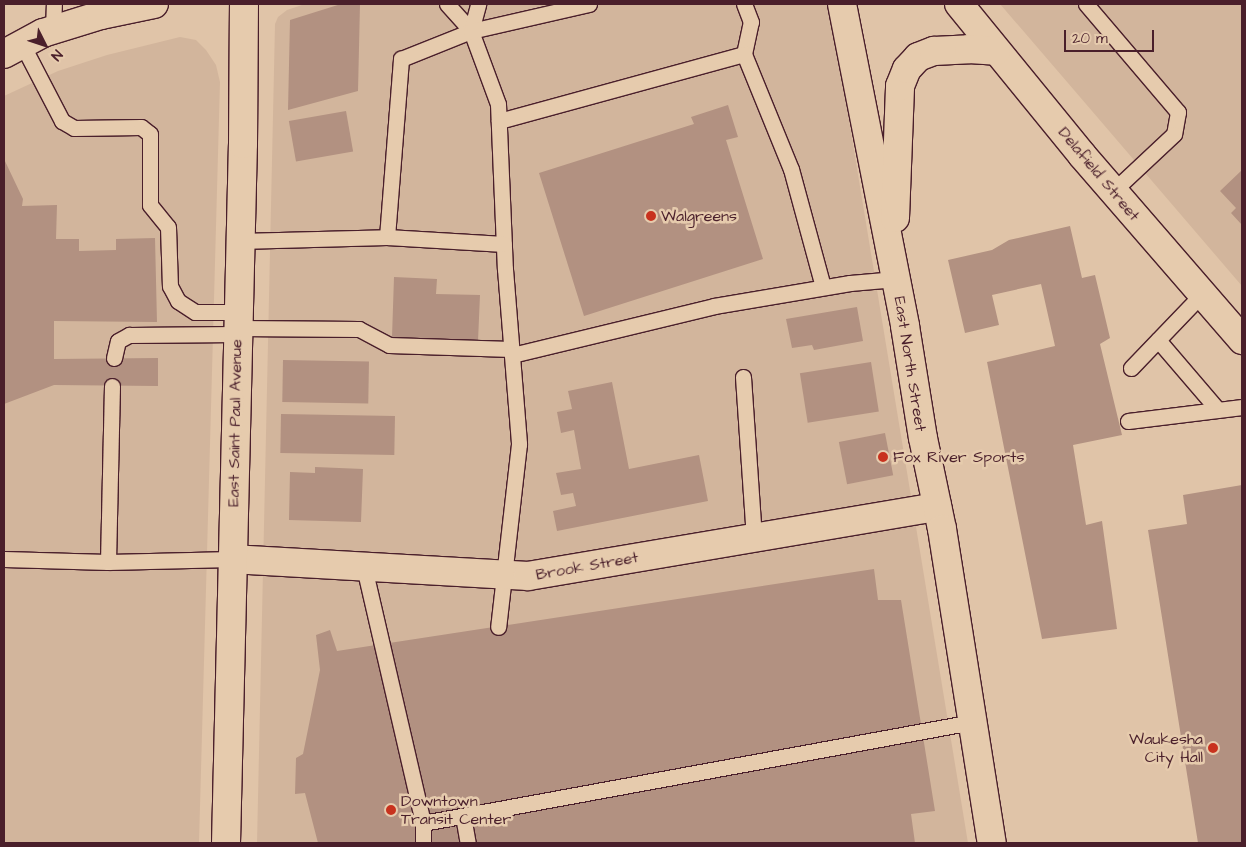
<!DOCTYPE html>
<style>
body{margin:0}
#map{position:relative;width:1246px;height:847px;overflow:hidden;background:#e0c4a8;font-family:"Architects Daughter",sans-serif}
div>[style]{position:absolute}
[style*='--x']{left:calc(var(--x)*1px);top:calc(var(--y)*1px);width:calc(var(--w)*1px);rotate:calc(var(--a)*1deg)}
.built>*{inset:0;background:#d2b59c}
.building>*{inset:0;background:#b29181;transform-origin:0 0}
.roads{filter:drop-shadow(1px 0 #4a1f2b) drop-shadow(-1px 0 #4a1f2b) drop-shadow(0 1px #4a1f2b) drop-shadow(0 -1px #4a1f2b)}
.lane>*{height:15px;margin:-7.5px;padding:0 7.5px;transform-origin:7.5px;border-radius:7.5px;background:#e6cbad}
.street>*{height:28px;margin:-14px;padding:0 14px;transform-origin:14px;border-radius:14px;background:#e6cbad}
.secondary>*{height:28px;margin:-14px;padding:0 14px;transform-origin:14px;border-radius:14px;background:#e6cbad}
.dots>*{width:14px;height:14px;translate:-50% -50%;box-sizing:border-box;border:2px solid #e6cbad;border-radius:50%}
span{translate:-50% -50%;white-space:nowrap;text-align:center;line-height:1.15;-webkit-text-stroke:5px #e6cbad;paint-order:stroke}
.street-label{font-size:16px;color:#4a1f2b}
.poi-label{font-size:16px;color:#4a1f2b}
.left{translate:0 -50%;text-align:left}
.right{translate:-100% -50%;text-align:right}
.frame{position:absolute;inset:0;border:5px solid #4a1f2b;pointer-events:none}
.north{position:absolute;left:20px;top:20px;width:50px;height:50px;-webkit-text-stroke:4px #e6cbad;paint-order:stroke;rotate:131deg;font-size:14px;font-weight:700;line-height:20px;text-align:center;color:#4a1f2b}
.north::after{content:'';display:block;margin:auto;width:18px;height:22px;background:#4a1f2b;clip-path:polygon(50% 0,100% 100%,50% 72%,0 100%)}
.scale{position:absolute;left:1064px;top:30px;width:90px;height:22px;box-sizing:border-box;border:2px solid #4a1f2b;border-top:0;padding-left:6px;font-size:15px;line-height:18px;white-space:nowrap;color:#4a1f2b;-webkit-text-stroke:4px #e6cbad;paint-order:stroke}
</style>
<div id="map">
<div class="built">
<div style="clip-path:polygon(305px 4px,830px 4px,968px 843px,257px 843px,275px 24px,278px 17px,287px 10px)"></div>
<div style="clip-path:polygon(1000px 4px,1242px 4px,1242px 286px,1092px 111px)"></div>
<div style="clip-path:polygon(180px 37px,196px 40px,206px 50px,216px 65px,220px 82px,199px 843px,4px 843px,4px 96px,58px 71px,107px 55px)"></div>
</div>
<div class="building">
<div style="clip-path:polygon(341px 4px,360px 4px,358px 91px,288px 110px,290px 20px)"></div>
<div style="clip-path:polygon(728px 105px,738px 137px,726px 140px,763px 259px,584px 316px,539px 173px,694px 124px,691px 117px)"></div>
<div style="left:346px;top:111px;width:41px;height:58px;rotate:80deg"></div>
<div style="clip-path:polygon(4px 159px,23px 199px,22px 206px,57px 205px,56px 239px,79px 239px,79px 251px,116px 250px,116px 239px,155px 238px,157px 322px,54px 321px,54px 359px,158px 358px,158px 386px,54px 385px,4px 404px)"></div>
<div style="clip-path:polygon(1242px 170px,1242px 225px,1231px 213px,1236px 208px,1220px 191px)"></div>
<div style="clip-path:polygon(1070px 226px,1082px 278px,1095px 275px,1110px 338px,1100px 344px,1122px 435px,1073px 445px,1086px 525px,1102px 521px,1117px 629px,1042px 639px,987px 362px,1055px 346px,1041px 284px,992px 295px,999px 325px,965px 333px,948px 260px,992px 250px,1009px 240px)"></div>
<div style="clip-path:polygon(394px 277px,437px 279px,436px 294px,480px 295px,478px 341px,392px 337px)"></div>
<div style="clip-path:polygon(857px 307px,863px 341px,814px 350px,812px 345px,792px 348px,786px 319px)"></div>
<div style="left:283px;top:360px;width:86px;height:42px;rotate:1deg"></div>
<div style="left:871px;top:362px;width:50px;height:72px;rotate:81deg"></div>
<div style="clip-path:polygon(612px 382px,629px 469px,699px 455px,708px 501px,557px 531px,553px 511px,576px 506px,573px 493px,561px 495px,556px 473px,581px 469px,574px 430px,561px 433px,557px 412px,572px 409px,568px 391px)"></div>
<div style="left:281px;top:414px;width:114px;height:39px;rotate:1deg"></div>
<div style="left:885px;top:433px;width:43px;height:47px;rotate:79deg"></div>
<div style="clip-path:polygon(315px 467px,363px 469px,361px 522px,289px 520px,290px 472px,315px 473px)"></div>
<div style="clip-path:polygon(1242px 485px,1242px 843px,1198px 843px,1148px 530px,1187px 524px,1183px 495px)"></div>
<div style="clip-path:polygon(874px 569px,878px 600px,901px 600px,935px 811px,911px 814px,915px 843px,318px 843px,305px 793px,295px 794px,296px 758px,303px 754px,320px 670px,316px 635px,330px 630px,337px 651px)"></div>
</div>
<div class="roads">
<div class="lane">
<div style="--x:447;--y:4;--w:36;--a:48"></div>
<div style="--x:471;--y:31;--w:78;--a:69.7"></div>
<div style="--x:498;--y:104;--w:165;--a:87.6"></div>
<div style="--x:505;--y:269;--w:176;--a:85.4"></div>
<div style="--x:519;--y:444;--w:184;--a:96.5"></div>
<div style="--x:1086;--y:4;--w:142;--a:49.6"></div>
<div style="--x:1178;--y:112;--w:22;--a:100"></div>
<div style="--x:1174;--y:134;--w:83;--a:136.9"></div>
<div style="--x:53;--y:30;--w:26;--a:-88"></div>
<div style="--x:471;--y:31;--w:28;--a:-75"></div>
<div style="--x:22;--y:44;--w:87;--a:62.5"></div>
<div style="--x:62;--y:121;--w:14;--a:30"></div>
<div style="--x:74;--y:128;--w:67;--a:-0.9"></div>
<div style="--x:141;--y:127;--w:11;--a:38"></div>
<div style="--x:150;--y:134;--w:71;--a:90"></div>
<div style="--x:150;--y:205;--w:28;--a:51"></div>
<div style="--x:168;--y:227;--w:59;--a:88.1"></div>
<div style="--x:170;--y:286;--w:17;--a:62"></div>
<div style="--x:178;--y:301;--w:20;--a:33"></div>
<div style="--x:195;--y:312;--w:43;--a:0"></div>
<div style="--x:744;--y:54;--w:33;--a:-78"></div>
<div style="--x:751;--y:22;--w:19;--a:-111"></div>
<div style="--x:499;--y:121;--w:254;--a:-15.3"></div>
<div style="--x:744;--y:54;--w:124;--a:67.8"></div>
<div style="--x:791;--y:169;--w:122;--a:74.8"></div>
<div style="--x:387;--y:237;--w:117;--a:3.4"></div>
<div style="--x:239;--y:241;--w:148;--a:-1.5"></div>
<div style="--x:387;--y:237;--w:179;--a:-85.5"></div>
<div style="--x:401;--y:59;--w:75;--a:-21.8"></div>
<div style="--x:471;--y:31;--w:121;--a:-12.9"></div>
<div style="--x:238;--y:328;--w:121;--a:0.5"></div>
<div style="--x:359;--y:329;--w:34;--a:28"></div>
<div style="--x:389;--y:345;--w:122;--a:1.9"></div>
<div style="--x:1158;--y:340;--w:92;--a:49.4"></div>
<div style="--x:512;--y:355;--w:208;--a:-13.6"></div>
<div style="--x:714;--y:306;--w:138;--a:-9.6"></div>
<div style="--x:850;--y:283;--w:46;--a:-5"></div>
<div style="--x:114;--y:358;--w:17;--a:-77"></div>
<div style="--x:118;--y:341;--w:13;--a:-29"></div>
<div style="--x:129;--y:335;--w:108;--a:-0.5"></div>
<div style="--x:1131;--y:368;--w:103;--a:-46.2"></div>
<div style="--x:743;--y:377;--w:161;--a:86.1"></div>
<div style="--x:1128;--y:421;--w:115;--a:-7"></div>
<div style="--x:4;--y:559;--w:104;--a:1.7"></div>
<div style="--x:108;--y:562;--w:124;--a:-1.4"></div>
<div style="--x:108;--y:562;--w:176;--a:-88.7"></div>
<div style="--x:364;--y:567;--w:263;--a:77"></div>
<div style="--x:423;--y:823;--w:558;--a:-10.42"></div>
<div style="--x:463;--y:816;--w:27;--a:80"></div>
<div style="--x:423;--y:843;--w:20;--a:-90"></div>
</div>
<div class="street">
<div style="--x:232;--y:559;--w:296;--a:3.3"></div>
<div style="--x:528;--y:576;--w:415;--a:-9.6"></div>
</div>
<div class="secondary">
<div style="--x:842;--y:4;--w:328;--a:78.9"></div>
<div style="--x:905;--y:326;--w:113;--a:80.9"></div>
<div style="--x:923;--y:438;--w:93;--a:78.2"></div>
<div style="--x:942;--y:529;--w:318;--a:81"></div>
<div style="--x:959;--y:4;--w:195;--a:50.8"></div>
<div style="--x:1082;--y:155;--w:245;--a:49.1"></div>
<div style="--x:4;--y:54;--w:44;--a:-28.3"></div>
<div style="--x:43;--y:33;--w:61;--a:-17.2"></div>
<div style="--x:101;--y:15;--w:54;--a:-11.7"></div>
<div style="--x:895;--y:218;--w:132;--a:-87.8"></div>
<div style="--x:900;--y:86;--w:18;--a:-68"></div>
<div style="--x:907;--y:69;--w:16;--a:-47"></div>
<div style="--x:918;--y:57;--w:17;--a:-21"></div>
<div style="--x:934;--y:51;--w:35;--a:-3"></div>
<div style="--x:969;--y:49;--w:27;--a:4"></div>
<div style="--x:226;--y:843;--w:699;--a:-88.61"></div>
<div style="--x:243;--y:144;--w:140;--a:-89.6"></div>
</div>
</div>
<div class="dots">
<div style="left:651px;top:216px;background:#c8321e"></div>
<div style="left:883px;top:457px;background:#c8321e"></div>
<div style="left:1213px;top:748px;background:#c8321e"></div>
<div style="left:391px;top:810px;background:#c8321e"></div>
</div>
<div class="street-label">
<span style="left:1099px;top:174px;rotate:50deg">Delafield Street</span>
<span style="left:910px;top:364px;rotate:81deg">East North Street</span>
<span style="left:235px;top:423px;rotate:-89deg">East Saint Paul Avenue</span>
<span style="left:587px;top:566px;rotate:-10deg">Brook Street</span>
</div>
<div class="poi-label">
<span class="left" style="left:661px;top:216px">Walgreens</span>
<span class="left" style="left:893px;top:457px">Fox River Sports</span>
<span class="right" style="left:1203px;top:748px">Waukesha<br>City Hall</span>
<span class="left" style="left:401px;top:810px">Downtown<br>Transit Center</span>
</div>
<div class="frame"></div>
<div class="north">N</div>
<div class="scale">20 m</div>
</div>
